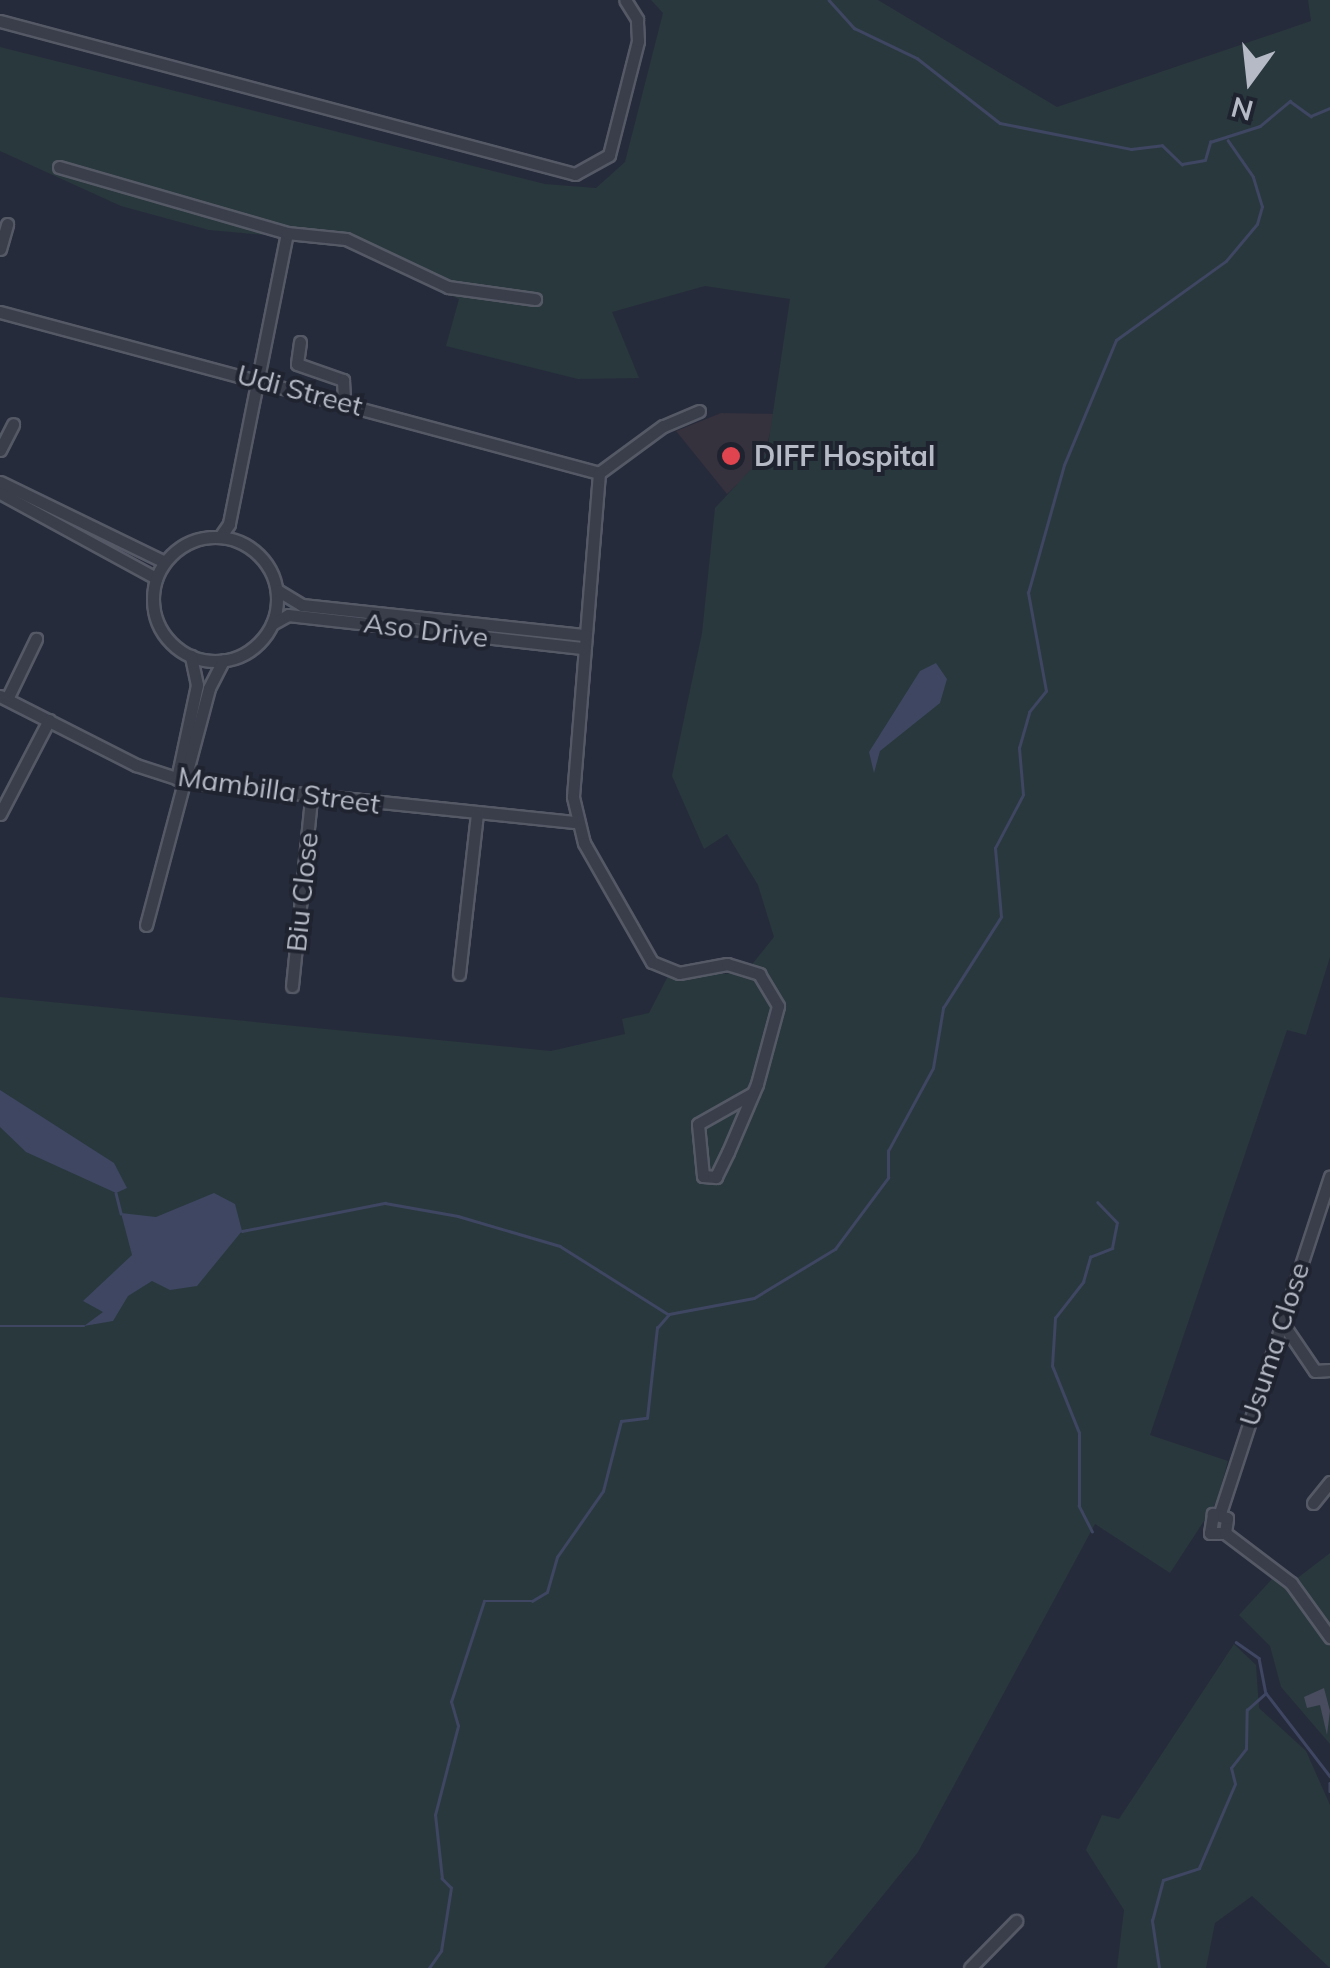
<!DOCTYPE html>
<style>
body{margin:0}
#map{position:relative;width:1330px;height:1968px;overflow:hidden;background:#262b3b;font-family:Mulish,sans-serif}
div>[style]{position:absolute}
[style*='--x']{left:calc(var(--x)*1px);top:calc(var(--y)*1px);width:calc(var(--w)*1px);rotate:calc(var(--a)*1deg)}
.medical>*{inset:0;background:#35313d}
.green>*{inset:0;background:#29383d}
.water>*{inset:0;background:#3e4662}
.stream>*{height:2.5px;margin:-1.25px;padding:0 1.25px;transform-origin:1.25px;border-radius:1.25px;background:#3e4662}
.building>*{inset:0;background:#484c5e}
.roads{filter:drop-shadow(2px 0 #555966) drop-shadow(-2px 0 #555966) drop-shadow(0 2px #555966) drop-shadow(0 -2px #555966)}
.minor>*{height:11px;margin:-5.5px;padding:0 5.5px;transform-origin:5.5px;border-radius:5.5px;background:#3a3e4b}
.minor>.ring{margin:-5.5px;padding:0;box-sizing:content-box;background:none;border:11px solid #3a3e4b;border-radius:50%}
.dots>*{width:28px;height:28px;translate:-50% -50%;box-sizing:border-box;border:5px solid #1f2330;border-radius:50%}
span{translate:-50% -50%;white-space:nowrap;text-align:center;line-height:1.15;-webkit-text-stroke:8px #1f2330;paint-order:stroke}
.street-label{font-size:28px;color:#b6b9c6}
.poi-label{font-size:28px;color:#b6b9c6;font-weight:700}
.left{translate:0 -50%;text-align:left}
.north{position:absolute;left:1200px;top:30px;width:100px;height:100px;-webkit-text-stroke:8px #1f2330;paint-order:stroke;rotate:195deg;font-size:28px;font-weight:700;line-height:40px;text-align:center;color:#b6b9c6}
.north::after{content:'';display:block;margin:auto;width:35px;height:45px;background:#b6b9c6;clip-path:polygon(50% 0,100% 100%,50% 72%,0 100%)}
</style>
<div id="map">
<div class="medical">
<div style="clip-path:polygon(721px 413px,775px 414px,763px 461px,727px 494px,676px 431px)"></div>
</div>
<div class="green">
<div style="clip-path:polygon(651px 0,878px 0,1057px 107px,1311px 21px,1308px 0,1330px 0,1330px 957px,1306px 1035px,1287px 1030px,1150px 1435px,1228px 1461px,1217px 1501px,1170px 1573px,1095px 1524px,918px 1852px,824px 1968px,0 1968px,0 997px,551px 1051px,625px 1034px,622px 1019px,649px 1013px,668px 976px,745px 973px,774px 937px,758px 885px,727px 834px,704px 849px,672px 776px,702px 633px,715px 508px,767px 452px,790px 299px,705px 286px,612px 312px,639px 378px,578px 379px,446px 346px,459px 299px,331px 241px,209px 230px,121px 206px,0 151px,0 47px,545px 184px,596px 188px,625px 162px,663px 13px)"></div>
<div style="clip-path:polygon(1330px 1553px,1330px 1744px,1281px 1687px,1270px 1646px,1239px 1615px,1282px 1568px,1295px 1580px)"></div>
<div style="clip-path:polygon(1234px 1644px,1256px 1665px,1259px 1708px,1306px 1751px,1330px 1805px,1330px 1968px,1252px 1896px,1215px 1923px,1206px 1968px,1117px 1968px,1124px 1910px,1086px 1850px,1102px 1815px,1119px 1819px)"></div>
</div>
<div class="water">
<div style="clip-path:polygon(936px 663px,947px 679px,940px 703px,880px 751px,874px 773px,869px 752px,920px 671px)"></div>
<div style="clip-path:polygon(0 1090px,114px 1163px,127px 1188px,116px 1193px,26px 1152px,0 1127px)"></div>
<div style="clip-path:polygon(214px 1193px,235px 1204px,242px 1231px,197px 1286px,170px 1290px,152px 1281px,128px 1296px,113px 1321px,84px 1326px,103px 1312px,83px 1301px,132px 1255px,121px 1213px,156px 1217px)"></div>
</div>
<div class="stream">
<div style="--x:829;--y:0;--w:38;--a:48"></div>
<div style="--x:854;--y:28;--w:70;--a:25.5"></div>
<div style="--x:917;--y:58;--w:105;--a:38.1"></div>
<div style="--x:1000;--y:123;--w:134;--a:11.2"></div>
<div style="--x:1131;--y:149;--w:31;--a:-7"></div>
<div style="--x:1162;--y:145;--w:28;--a:44"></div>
<div style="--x:1182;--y:164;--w:23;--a:-10"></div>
<div style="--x:1205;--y:160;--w:19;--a:-74"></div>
<div style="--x:1210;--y:142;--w:52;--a:-17.7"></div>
<div style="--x:1260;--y:126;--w:39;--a:-40"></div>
<div style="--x:1290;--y:101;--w:26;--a:36"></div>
<div style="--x:1311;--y:116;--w:21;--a:-23"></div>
<div style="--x:116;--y:1193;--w:21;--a:76"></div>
<div style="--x:242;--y:1231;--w:146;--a:-11.1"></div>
<div style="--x:385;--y:1203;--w:74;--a:10.1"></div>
<div style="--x:458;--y:1216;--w:106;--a:16.4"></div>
<div style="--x:560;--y:1246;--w:128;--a:32.2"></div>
<div style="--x:0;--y:1326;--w:84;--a:0"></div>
<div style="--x:1092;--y:1532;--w:29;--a:-117"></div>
<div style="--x:1079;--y:1506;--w:73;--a:-90"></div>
<div style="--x:1079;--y:1433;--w:72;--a:-111.9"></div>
<div style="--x:1052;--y:1366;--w:48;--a:-86.4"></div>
<div style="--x:1055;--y:1318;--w:46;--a:-52.1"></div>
<div style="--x:1083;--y:1282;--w:26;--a:-74"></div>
<div style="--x:1090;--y:1257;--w:24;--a:-22"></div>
<div style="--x:1112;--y:1248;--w:25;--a:-79"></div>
<div style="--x:1117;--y:1223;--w:28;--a:-134"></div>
<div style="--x:1236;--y:1642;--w:28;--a:35"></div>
<div style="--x:1259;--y:1658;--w:36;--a:79"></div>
<div style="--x:1266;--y:1693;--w:105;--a:52.4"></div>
<div style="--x:1330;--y:1783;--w:8;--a:90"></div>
<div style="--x:429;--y:1968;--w:21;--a:-55"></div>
<div style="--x:441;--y:1951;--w:64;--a:-81"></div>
<div style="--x:451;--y:1888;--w:13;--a:-135"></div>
<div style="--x:442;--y:1879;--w:64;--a:-96.2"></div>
<div style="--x:435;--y:1815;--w:92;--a:-75.5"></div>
<div style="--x:458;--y:1726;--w:25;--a:-106"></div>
<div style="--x:451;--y:1702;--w:106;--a:-71.9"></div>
<div style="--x:484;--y:1601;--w:48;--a:0"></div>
<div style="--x:532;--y:1601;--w:17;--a:-31"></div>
<div style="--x:547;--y:1592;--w:36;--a:-74"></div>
<div style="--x:557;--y:1557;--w:80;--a:-55.1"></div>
<div style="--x:603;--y:1491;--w:72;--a:-75.6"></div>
<div style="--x:621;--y:1421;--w:26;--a:-7"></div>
<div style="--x:647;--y:1418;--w:91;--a:-83.7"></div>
<div style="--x:657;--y:1328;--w:18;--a:-49"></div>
<div style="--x:669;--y:1314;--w:86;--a:-10.7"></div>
<div style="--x:754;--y:1298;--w:95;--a:-31.2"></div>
<div style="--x:835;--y:1249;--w:89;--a:-53.3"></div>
<div style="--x:888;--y:1178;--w:27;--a:-90"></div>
<div style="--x:888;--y:1151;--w:94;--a:-61.5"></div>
<div style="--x:933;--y:1068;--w:61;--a:-80.5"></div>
<div style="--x:943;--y:1008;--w:108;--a:-57.5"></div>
<div style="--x:1001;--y:917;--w:69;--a:-95"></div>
<div style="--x:995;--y:848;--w:60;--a:-62.2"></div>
<div style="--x:1023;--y:795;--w:47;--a:-94.9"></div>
<div style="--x:1019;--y:748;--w:37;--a:-74"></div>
<div style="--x:1029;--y:712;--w:27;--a:-51"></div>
<div style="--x:1046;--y:691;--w:100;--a:-100.4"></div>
<div style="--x:1028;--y:593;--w:133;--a:-74.3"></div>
<div style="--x:1064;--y:465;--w:135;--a:-67.4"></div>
<div style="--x:1116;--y:340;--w:135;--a:-35.7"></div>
<div style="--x:1226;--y:261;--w:48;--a:-50"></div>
<div style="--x:1257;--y:224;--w:18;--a:-74"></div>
<div style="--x:1262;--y:207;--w:31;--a:-107"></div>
<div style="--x:1253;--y:177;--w:44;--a:-124.8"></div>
<div style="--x:1159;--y:1968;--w:48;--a:-98.5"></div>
<div style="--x:1152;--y:1921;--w:42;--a:-75"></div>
<div style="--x:1163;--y:1880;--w:38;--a:-18"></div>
<div style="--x:1199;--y:1868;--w:91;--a:-66.8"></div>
<div style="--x:1235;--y:1784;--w:16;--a:-104"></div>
<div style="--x:1231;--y:1768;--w:24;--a:-52"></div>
<div style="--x:1246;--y:1749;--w:39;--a:-89"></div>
<div style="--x:1247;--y:1710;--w:25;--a:-42"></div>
</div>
<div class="building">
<div style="clip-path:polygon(1324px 1688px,1330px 1711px,1327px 1735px,1320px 1705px,1307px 1708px,1304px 1697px)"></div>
</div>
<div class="roads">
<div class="minor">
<div style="--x:0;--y:21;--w:595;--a:14.9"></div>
<div style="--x:575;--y:174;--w:39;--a:-29"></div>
<div style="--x:609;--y:155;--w:118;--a:-75.7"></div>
<div style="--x:638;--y:41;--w:22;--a:-93"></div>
<div style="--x:637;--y:19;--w:22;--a:-122"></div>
<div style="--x:59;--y:167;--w:237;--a:16.1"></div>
<div style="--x:287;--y:233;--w:297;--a:101.3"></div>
<div style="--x:229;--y:524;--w:16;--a:125"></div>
<div style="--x:287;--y:233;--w:59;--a:5.8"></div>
<div style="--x:346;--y:239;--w:113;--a:25.2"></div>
<div style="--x:448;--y:287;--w:88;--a:7.9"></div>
<div style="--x:0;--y:249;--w:26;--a:-74"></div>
<div style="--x:0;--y:312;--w:620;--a:15.04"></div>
<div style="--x:300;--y:342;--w:22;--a:98"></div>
<div style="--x:297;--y:364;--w:49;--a:19.2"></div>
<div style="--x:343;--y:380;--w:22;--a:87"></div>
<div style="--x:699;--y:411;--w:39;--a:157"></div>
<div style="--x:663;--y:426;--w:79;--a:143.7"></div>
<div style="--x:599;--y:473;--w:325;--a:94.6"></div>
<div style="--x:573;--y:797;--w:47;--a:76.6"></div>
<div style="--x:584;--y:843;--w:137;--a:60.3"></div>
<div style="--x:652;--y:962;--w:29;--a:22"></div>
<div style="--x:679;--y:973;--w:49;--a:-10.6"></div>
<div style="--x:727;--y:964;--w:34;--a:17"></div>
<div style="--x:759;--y:974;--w:37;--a:59"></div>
<div style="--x:778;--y:1006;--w:81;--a:105.1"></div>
<div style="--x:757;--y:1084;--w:74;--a:113.1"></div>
<div style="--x:728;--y:1152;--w:28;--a:116"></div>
<div style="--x:716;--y:1177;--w:13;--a:-176"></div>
<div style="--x:703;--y:1176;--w:52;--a:-95.5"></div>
<div style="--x:698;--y:1124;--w:63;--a:-29.4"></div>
<div style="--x:0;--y:450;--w:29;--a:-63"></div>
<div style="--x:0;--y:482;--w:183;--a:25.9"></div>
<div style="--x:0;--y:493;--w:178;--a:28.6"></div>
<div class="ring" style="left:153px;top:537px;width:113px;height:113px"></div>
<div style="--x:277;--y:590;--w:29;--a:31"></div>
<div style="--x:302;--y:605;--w:285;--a:6.1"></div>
<div style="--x:272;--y:624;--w:18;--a:-29"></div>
<div style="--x:288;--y:615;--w:298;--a:6.4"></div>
<div style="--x:0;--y:696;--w:153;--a:26.9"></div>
<div style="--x:136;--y:765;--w:55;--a:18.1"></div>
<div style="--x:188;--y:782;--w:390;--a:5.9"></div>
<div style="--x:7;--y:699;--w:67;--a:-64.2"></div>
<div style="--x:177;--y:779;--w:96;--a:-78"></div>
<div style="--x:197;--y:685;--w:30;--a:-102"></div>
<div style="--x:0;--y:814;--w:106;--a:-62.5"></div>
<div style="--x:146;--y:925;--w:245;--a:-75.1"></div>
<div style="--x:209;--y:688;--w:31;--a:-63"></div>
<div style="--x:459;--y:974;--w:161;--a:-83.6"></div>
<div style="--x:292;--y:986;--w:189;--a:-84.2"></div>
<div style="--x:1281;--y:1321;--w:60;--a:55.8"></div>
<div style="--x:1315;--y:1371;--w:15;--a:-4"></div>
<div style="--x:1313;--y:1503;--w:27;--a:-51"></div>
<div style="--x:1220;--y:1513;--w:354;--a:-71.9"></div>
<div style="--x:1225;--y:1533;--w:15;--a:-82"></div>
<div style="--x:1227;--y:1518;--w:15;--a:-164"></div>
<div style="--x:1213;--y:1514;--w:19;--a:99"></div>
<div style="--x:1210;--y:1533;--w:15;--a:0"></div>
<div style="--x:1225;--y:1533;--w:83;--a:37.1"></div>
<div style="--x:1291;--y:1583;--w:67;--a:54.2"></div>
<div style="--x:970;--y:1968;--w:66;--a:-45.6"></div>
</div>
</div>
<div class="dots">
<div style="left:731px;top:456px;background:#e0444e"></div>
</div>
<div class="street-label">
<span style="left:300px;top:390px;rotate:15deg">Udi Street</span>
<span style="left:426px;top:630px;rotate:7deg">Aso Drive</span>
<span style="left:279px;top:790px;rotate:8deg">Mambilla Street</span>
<span style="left:302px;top:892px;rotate:-84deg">Biu Close</span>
<span style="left:1274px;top:1344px;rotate:-72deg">Usuma Close</span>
</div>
<div class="poi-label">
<span class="left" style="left:754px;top:456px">DIFF Hospital</span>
</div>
<div class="north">N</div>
</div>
